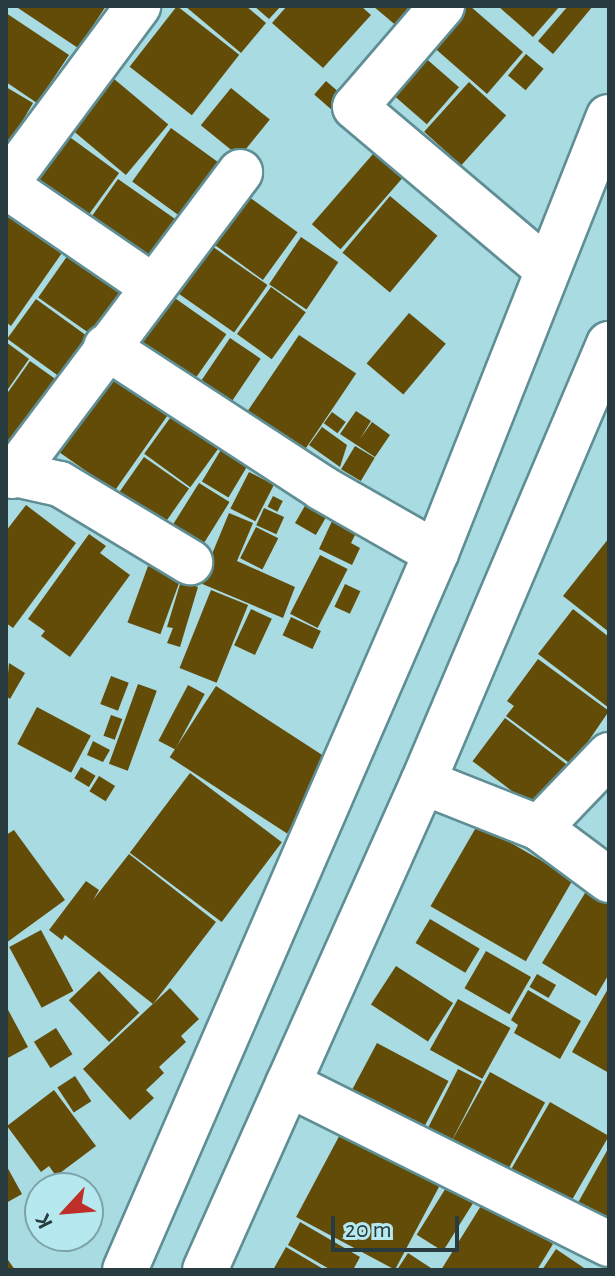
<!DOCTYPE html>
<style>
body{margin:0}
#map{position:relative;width:615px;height:1276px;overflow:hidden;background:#a9dbe2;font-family:"Alegreya Sans",sans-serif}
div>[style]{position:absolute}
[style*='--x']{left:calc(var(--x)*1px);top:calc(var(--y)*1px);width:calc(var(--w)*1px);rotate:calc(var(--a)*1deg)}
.building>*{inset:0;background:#624c08;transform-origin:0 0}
.roads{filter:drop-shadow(2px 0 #5f8e95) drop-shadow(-2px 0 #5f8e95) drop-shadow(0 2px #5f8e95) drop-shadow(0 -2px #5f8e95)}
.street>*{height:44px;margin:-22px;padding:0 22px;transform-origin:22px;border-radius:22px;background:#fff}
.secondary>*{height:44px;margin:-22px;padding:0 22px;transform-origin:22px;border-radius:22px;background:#fff}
span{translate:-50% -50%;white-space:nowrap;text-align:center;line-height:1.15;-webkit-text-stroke:8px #b6e8ef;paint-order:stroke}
.frame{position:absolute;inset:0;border:8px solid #283c3f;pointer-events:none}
.north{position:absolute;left:24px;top:1172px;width:80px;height:80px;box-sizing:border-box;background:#b6e8ef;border:2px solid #7da3a9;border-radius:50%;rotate:244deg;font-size:22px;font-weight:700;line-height:32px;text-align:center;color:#283c3f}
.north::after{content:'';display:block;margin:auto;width:28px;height:36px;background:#bd2f28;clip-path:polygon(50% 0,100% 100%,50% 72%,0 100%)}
.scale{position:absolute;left:331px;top:1216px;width:128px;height:36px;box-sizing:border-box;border:4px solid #283c3f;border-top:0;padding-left:10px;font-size:24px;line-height:28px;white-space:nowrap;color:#283c3f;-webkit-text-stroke:6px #b6e8ef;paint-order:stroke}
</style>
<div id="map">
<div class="building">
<div style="clip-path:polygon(15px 6px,106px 6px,78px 48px)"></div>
<div style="left:177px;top:6px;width:79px;height:77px;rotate:38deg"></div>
<div style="clip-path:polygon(185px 6px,246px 6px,266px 23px,241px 53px)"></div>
<div style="clip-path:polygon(254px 6px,281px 6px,269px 19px)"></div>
<div style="clip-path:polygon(287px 6px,361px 6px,371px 15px,323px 68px,272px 23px)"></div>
<div style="clip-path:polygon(373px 6px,428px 6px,405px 33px)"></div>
<div style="clip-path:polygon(463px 6px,470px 6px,523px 52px,487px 94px,430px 44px)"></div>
<div style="clip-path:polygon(498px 6px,560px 6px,533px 37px)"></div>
<div style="clip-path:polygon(568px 6px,593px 6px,553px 54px,538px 41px)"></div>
<div style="clip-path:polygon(6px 13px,69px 55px,37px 103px,6px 82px)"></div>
<div style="left:526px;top:54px;width:23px;height:28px;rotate:40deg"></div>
<div style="left:422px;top:55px;width:49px;height:49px;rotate:41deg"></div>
<div style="left:107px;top:73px;width:80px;height:66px;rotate:40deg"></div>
<div style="left:326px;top:81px;width:28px;height:18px;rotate:41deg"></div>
<div style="left:469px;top:82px;width:50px;height:67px;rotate:42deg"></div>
<div style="clip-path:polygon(6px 87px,33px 103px,6px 149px)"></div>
<div style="left:231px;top:88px;width:50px;height:48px;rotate:39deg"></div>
<div style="left:171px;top:128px;width:66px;height:66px;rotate:36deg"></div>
<div style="left:60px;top:130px;width:73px;height:66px;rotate:36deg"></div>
<div style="left:386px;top:139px;width:38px;height:113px;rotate:41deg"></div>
<div style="left:118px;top:179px;width:75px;height:59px;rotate:35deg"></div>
<div style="left:245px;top:194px;width:65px;height:59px;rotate:36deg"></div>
<div style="left:390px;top:196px;width:62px;height:74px;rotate:40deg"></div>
<div style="clip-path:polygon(6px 206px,71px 240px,11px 326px,6px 322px)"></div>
<div style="left:301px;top:237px;width:45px;height:57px;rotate:34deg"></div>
<div style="left:206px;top:242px;width:75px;height:58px;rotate:35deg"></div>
<div style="left:68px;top:255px;width:75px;height:52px;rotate:35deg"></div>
<div style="left:271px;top:287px;width:43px;height:58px;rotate:36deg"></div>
<div style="left:169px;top:294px;width:70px;height:66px;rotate:35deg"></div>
<div style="left:36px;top:299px;width:75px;height:49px;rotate:36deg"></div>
<div style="left:409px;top:313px;width:48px;height:66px;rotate:40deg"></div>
<div style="left:299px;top:335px;width:69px;height:101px;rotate:34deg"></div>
<div style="left:230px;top:338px;width:37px;height:65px;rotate:34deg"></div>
<div style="clip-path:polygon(6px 342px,29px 359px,6px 392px)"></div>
<div style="clip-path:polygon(30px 361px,61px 383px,6px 452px,6px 395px)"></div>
<div style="left:106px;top:369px;width:77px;height:95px;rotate:35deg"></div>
<div style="clip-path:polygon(356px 411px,371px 421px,360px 439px,372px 422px,390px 435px,375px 457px,340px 434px)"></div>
<div style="left:332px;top:412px;width:17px;height:14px;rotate:36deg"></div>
<div style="left:173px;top:414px;width:57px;height:49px;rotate:36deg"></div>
<div style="clip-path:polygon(322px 427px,347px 445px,340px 467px,309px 445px)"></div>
<div style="left:355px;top:446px;width:23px;height:27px;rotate:31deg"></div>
<div style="left:222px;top:448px;width:31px;height:39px;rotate:31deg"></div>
<div style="left:144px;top:457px;width:55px;height:45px;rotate:35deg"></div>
<div style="left:249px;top:472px;width:28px;height:41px;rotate:27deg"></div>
<div style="left:199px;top:483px;width:36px;height:57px;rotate:32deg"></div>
<div style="left:273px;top:496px;width:11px;height:12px;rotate:27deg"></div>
<div style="left:306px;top:504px;width:24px;height:22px;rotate:30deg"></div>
<div style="clip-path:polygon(26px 505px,76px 543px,13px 628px,6px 623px,6px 531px)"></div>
<div style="left:264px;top:508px;width:22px;height:19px;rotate:24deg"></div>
<div style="clip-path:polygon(229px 513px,253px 523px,237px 561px,295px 587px,283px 618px,200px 583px)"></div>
<div style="clip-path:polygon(333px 519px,357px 531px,351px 543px,360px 548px,352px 565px,319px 549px)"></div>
<div style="left:256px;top:527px;width:25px;height:35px;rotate:27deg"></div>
<div style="clip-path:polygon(89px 534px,106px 546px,100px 553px,130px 575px,70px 657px,41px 636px,45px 631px,28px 619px)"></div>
<div style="clip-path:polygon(609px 538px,609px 632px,563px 596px)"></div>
<div style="left:320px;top:555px;width:31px;height:66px;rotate:27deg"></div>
<div style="left:148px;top:566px;width:35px;height:60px;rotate:20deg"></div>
<div style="clip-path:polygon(181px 581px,198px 587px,180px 647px,167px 643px,173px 628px,167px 627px)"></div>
<div style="left:345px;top:584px;width:17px;height:25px;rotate:25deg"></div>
<div style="left:211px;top:590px;width:40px;height:84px;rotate:22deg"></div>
<div style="left:251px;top:609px;width:23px;height:40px;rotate:25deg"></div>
<div style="clip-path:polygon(573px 609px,609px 637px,609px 708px,538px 654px)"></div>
<div style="left:291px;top:617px;width:33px;height:20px;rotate:25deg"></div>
<div style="clip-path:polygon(538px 659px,609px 711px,572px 765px,506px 716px,514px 706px,507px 701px)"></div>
<div style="clip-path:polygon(9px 663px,25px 673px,10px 699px,6px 696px)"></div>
<div style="left:111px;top:676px;width:19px;height:30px;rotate:21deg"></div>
<div style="left:138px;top:684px;width:20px;height:85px;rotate:20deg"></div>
<div style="left:188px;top:685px;width:19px;height:63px;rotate:28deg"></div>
<div style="left:216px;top:686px;width:140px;height:85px;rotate:33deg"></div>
<div style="left:37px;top:707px;width:61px;height:42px;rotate:28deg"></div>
<div style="left:111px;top:715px;width:12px;height:22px;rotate:20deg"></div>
<div style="left:505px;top:718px;width:81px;height:54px;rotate:37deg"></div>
<div style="clip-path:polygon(93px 741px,110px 750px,103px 762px,87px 755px)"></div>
<div style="left:81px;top:767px;width:17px;height:13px;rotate:31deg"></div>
<div style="left:190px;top:773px;width:115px;height:100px;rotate:37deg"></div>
<div style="left:99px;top:776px;width:19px;height:18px;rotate:32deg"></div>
<div style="left:478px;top:824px;width:110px;height:95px;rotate:30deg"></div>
<div style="clip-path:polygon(14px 830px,65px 900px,6px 943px,6px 835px)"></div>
<div style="clip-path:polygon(129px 854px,216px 922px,153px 1004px,65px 935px,62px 940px,49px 930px,86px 881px,99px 890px,93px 900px)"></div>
<div style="clip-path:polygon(590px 885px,609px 897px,609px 974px,596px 996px,542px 963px)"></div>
<div style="left:430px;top:919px;width:58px;height:28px;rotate:31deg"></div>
<div style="left:41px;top:930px;width:69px;height:36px;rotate:62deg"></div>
<div style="left:486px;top:951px;width:52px;height:43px;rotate:30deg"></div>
<div style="left:396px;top:966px;width:68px;height:46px;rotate:33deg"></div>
<div style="left:99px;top:971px;width:58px;height:42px;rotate:46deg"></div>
<div style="left:537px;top:974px;width:22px;height:15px;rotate:30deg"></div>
<div style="clip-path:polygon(609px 987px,609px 1073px,572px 1052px)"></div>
<div style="clip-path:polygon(170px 988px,199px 1019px,181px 1036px,186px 1042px,159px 1067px,164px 1073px,146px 1090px,154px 1098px,130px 1120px,83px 1069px)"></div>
<div style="clip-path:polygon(528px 990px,581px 1021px,560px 1059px,514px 1033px,518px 1025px,511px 1020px)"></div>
<div style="left:458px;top:999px;width:60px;height:58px;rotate:29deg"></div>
<div style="clip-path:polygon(6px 1006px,28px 1047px,6px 1059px)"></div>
<div style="left:56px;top:1028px;width:31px;height:26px;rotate:58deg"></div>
<div style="left:377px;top:1043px;width:81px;height:61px;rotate:28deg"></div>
<div style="left:458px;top:1069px;width:27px;height:74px;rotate:27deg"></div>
<div style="left:490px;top:1072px;width:63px;height:84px;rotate:29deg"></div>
<div style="left:75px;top:1076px;width:30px;height:21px;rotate:57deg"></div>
<div style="clip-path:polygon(54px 1090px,96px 1146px,56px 1176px,49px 1166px,41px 1172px,7px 1126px)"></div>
<div style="left:550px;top:1102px;width:68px;height:85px;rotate:30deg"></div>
<div style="left:344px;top:1127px;width:112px;height:102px;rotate:28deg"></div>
<div style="clip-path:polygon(609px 1147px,609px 1230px,574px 1210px)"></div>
<div style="clip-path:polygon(6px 1165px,22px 1194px,6px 1203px)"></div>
<div style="left:449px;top:1183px;width:31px;height:61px;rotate:32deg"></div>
<div style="clip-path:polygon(484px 1201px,553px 1244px,537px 1270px,441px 1270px)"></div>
<div style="clip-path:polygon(300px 1222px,360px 1257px,353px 1270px,331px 1270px,288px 1245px)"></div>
<div style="clip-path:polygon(286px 1247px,325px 1270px,273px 1270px)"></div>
<div style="clip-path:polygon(556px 1249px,587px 1270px,542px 1270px)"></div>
<div style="clip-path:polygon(408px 1253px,434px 1270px,397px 1270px)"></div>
<div style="clip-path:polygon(6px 1257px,15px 1270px,6px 1270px)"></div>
</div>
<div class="roads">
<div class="street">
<div style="--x:442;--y:6;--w:133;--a:130.7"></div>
<div style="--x:355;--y:107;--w:251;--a:40.2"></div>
<div style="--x:6;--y:184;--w:222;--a:-53.4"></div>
<div style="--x:6;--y:186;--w:177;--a:34.4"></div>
<div style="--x:106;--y:347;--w:258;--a:33.1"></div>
<div style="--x:322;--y:488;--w:131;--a:29.7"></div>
<div style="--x:6;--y:472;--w:55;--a:12.5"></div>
<div style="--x:60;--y:484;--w:152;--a:31"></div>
<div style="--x:12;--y:476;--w:380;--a:-53.1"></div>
<div style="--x:423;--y:782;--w:125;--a:21.6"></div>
<div style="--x:539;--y:828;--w:87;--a:36.6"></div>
<div style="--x:539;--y:828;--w:101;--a:-46.2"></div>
<div style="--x:288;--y:1084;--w:359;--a:26.5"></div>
</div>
<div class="secondary">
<div style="--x:125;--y:1270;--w:782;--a:-66.55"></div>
<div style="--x:436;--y:553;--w:469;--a:-68.4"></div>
<div style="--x:205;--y:1270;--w:534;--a:-65.93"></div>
<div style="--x:423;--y:782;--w:476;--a:-67"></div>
</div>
</div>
<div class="frame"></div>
<div class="north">K</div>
<div class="scale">20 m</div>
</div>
